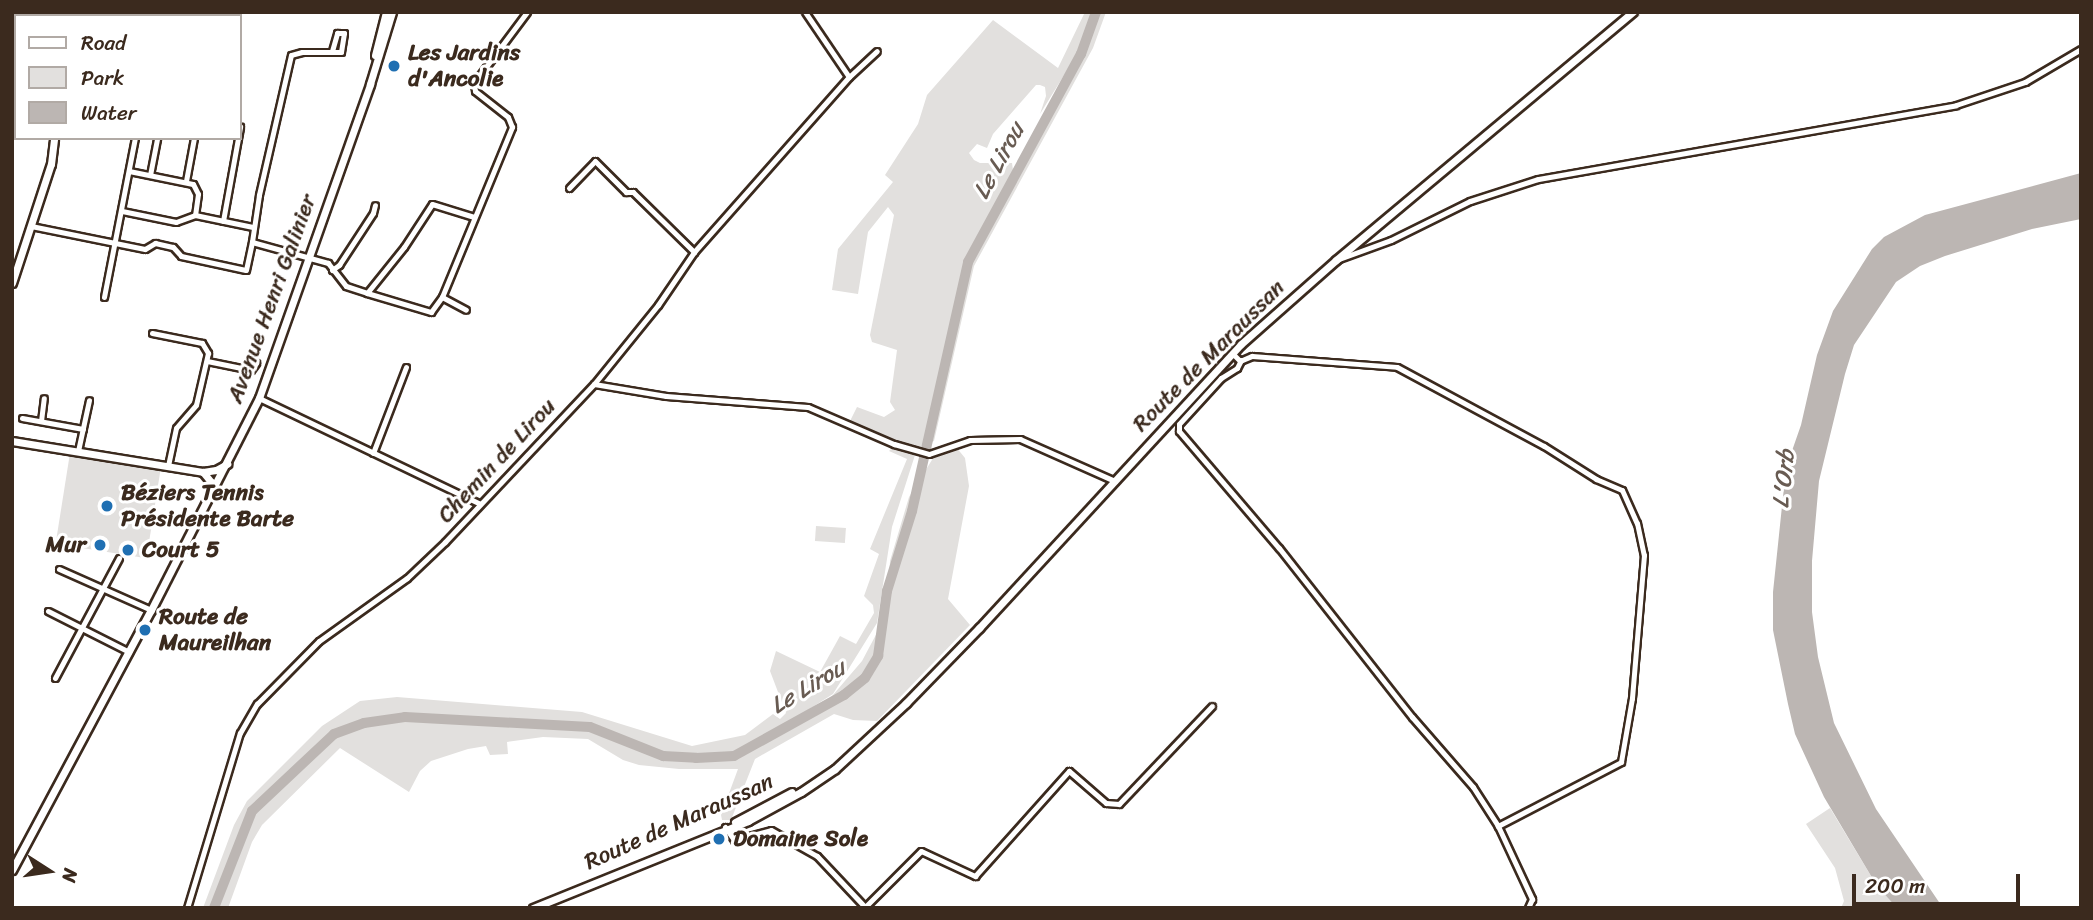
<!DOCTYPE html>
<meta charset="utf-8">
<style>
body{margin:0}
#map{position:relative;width:2093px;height:920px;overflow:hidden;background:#fff;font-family:Sriracha,sans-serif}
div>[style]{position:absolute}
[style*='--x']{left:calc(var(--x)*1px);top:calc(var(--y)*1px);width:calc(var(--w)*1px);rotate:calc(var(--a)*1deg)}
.green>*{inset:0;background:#e2e0de;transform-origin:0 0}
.water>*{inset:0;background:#bcb6b3}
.river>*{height:10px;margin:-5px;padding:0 5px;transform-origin:5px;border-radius:5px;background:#bcb6b3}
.roads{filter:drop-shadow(2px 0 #3b2a1e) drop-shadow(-2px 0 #3b2a1e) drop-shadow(0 2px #3b2a1e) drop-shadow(0 -2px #3b2a1e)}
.minor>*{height:5px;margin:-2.5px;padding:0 2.5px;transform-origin:2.5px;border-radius:2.5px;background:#fff}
.major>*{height:7px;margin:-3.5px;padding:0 3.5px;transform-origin:3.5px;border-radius:3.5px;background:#fff}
.dots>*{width:19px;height:19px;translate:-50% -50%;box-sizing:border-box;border:4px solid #fff;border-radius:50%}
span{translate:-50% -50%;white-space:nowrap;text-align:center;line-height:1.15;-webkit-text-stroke:6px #fff;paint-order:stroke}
.poi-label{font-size:23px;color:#3b2a1e;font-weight:700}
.left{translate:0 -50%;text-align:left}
.right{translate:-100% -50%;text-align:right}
.street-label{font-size:23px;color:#3b2a1e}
.water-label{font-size:24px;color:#685b52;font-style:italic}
.frame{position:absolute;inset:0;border:14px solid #3b2a1e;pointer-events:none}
.legend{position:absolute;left:14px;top:14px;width:228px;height:126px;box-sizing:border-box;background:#fff;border:2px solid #b1aaa5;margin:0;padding:9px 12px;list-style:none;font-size:21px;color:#3b2a1e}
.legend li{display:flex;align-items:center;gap:14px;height:35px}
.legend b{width:35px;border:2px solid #b1aaa5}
.north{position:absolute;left:14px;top:836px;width:70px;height:70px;-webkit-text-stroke:5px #fff;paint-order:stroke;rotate:102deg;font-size:19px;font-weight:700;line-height:28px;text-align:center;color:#3b2a1e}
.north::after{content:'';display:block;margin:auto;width:24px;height:32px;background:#3b2a1e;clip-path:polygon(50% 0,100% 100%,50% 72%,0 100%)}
.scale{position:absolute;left:1852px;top:874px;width:168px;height:32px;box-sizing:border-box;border:4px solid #3b2a1e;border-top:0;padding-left:9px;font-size:21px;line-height:24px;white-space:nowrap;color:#3b2a1e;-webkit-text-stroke:5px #fff;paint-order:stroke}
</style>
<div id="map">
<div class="green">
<div style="clip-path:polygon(1085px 12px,1094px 12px,1079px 51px,1040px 114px,1046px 96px,1045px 87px,1040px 85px,1036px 85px,993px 134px,987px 148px,977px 144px,969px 153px,974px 160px,980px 163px,1012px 163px,1013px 170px,965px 261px,924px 443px,920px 448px,903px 444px,850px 421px,857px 407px,884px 417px,895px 410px,890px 402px,897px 350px,872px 342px,870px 335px,894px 215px,888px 207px,868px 232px,858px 294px,832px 290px,838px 249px,893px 182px,885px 175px,918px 124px,927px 95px,993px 20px,1058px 68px)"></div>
<div style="clip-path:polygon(1098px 12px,1106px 12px,1093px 48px,974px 266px,934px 441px,929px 443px,970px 262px,1038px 128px,1084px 50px)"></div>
<div style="clip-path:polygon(893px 447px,915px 455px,892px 527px,877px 623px,833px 694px,737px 755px,821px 709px,862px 661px,887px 614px,890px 561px,909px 497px,935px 455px,956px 447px,965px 458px,969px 486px,948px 599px,970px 625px,877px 721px,853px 720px,834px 714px,755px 759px,731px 820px,722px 820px,721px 815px,738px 769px,679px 769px,639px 765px,623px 760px,588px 739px,543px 737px,507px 742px,508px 754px,490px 755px,486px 746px,468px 749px,431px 761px,420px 771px,409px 792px,340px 748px,262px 825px,252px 842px,228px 908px,203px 908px,234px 825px,247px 801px,322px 726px,360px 701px,397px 697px,582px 712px,692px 746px,745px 735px,773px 714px,780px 719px,786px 713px,770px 671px,776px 651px,820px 672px,840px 636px,856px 644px,874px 613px,873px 605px,864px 596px,879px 554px,870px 549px,907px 459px,889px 451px)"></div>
<div style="left:70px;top:453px;width:92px;height:92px;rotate:9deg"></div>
<div style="left:816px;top:526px;width:30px;height:15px;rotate:4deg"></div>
<div style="clip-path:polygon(1830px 808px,1877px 886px,1897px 908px,1841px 908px,1844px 901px,1835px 868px,1806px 824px)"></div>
</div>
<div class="water">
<div style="clip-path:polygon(2081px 173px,2081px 219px,2032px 229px,1945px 256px,1920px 266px,1896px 282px,1854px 345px,1845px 374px,1819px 481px,1812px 561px,1812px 612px,1818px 657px,1834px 723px,1876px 809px,1943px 908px,1897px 908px,1877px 886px,1824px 797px,1795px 734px,1788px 704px,1773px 630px,1773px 592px,1786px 468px,1801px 425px,1817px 355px,1833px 311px,1872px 249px,1884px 237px,1925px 215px)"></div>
</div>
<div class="river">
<div style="--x:214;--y:908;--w:104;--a:-68.6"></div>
<div style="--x:252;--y:811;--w:112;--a:-43.2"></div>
<div style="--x:334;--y:734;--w:32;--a:-20"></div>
<div style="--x:364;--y:723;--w:41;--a:-8.3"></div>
<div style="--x:405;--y:717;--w:185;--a:3.1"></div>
<div style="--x:590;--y:727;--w:79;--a:21.7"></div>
<div style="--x:663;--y:756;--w:33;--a:3"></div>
<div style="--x:696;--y:758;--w:38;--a:-3"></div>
<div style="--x:734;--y:756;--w:126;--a:-29"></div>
<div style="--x:844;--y:695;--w:27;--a:-39"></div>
<div style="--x:865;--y:678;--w:26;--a:-59"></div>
<div style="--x:878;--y:656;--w:66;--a:-82.1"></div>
<div style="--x:887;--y:591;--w:84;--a:-72.6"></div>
<div style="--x:912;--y:511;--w:255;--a:-77.3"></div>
<div style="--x:968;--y:262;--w:237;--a:-61.5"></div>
<div style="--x:1081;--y:54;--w:45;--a:-70.3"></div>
</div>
<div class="roads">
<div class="minor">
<div style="--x:805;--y:12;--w:78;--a:55.9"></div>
<div style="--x:70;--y:16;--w:4;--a:-90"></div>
<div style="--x:332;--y:51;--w:19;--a:-74"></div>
<div style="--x:337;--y:33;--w:7;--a:0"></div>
<div style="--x:344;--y:33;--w:19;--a:99"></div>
<div style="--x:341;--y:52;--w:39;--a:180"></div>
<div style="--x:302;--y:52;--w:11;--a:165"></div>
<div style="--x:291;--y:55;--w:144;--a:102.9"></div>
<div style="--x:259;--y:195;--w:48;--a:98.5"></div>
<div style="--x:252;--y:242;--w:79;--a:15.4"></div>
<div style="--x:328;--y:263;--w:29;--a:52"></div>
<div style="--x:346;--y:286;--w:22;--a:18"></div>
<div style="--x:367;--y:293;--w:59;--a:-51.2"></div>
<div style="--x:404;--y:247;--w:51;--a:-56.9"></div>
<div style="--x:432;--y:204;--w:44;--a:17.2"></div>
<div style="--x:129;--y:171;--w:65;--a:11.5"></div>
<div style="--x:193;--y:184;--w:11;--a:63"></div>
<div style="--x:198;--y:194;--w:21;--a:98"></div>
<div style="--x:150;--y:175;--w:38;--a:-79"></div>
<div style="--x:186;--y:181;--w:44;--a:-79.5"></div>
<div style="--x:569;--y:188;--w:37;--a:-46"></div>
<div style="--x:595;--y:161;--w:44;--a:45"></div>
<div style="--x:626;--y:192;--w:7;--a:0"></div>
<div style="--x:633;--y:192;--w:86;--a:44.5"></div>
<div style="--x:122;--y:211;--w:55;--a:11.5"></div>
<div style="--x:176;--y:222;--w:20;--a:-20"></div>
<div style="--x:195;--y:215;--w:59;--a:11.7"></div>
<div style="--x:223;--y:221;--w:96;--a:-79.7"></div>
<div style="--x:31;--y:226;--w:116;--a:11.4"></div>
<div style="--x:145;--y:249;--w:12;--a:-31"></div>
<div style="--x:155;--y:243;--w:18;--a:13"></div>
<div style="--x:173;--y:247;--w:12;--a:48"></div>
<div style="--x:181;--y:256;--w:66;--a:12.2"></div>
<div style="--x:246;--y:270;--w:29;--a:-78"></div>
<div style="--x:1339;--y:259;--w:55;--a:-20.1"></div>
<div style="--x:1391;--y:240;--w:88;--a:-26.3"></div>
<div style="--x:1470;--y:201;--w:71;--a:-17.9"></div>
<div style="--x:1538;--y:179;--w:424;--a:-10"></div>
<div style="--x:1956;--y:105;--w:73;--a:-18.4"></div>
<div style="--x:2025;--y:82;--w:65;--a:-30.5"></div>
<div style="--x:332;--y:270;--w:9;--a:-36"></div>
<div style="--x:339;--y:265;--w:62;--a:-56.8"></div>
<div style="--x:373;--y:213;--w:8;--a:-76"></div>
<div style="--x:367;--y:293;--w:67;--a:16.5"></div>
<div style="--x:431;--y:312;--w:19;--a:-54"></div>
<div style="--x:442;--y:297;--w:184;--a:-67.6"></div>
<div style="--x:512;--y:127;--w:11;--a:-112"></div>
<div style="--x:508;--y:117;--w:42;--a:-141.8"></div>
<div style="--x:475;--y:91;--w:8;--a:-97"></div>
<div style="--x:474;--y:83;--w:89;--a:-53.3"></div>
<div style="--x:104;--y:297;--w:162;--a:-79"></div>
<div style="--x:442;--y:297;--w:27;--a:28"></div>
<div style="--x:152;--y:333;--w:51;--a:11.3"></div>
<div style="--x:202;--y:343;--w:12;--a:59"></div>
<div style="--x:208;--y:353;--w:53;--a:103"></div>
<div style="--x:196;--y:405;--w:30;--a:131"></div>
<div style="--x:176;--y:428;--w:38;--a:102"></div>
<div style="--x:1232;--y:353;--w:11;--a:45"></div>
<div style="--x:1240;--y:361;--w:13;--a:-23"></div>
<div style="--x:1252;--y:356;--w:145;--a:4.3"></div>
<div style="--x:1397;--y:367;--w:167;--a:28.3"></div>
<div style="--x:1544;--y:446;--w:62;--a:32.4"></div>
<div style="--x:1596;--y:479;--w:28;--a:23"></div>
<div style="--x:1622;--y:490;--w:36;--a:66"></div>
<div style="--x:1637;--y:523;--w:33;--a:78"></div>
<div style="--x:1644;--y:555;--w:144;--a:94.8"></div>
<div style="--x:1632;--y:698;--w:65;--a:99.8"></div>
<div style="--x:1621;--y:762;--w:139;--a:152.5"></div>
<div style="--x:1241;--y:360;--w:9;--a:117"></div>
<div style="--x:1237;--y:368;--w:19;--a:148"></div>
<div style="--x:1221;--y:378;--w:62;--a:132.4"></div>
<div style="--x:1179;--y:424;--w:7;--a:90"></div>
<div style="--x:1179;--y:431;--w:154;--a:49.5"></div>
<div style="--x:1279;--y:548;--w:215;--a:51.8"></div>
<div style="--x:1412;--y:717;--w:93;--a:48.9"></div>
<div style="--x:1473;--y:787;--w:46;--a:57.3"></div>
<div style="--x:1498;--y:826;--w:81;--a:65"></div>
<div style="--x:1532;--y:899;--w:10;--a:114"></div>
<div style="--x:207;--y:361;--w:45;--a:11.6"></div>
<div style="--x:251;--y:370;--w:9;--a:-54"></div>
<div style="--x:594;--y:384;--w:73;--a:9.5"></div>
<div style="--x:666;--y:396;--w:142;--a:4.4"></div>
<div style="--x:808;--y:407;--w:94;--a:23.3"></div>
<div style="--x:894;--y:444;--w:36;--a:16"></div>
<div style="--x:929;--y:454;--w:43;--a:-18.9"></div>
<div style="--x:970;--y:440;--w:50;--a:-1.1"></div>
<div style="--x:1020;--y:439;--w:104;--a:23.9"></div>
<div style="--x:259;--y:398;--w:245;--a:25.6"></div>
<div style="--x:22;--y:418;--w:62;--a:10.2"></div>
<div style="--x:41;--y:421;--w:23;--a:-83"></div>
<div style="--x:78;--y:451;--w:52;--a:-77.8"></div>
<div style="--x:373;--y:453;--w:92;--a:-69"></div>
<div style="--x:59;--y:569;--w:101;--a:24"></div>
<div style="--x:48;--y:611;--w:91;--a:26.8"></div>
<div style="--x:55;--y:678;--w:136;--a:-61.9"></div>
<div style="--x:725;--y:827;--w:16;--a:55"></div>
<div style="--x:734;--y:840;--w:38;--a:-15"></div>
<div style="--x:771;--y:830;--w:53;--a:29.5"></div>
<div style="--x:817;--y:856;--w:71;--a:46.7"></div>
<div style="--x:865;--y:907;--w:79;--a:-45"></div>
<div style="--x:921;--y:851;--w:60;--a:24.8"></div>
<div style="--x:975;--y:876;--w:141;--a:-48.2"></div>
<div style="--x:1069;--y:771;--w:49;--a:40.9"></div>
<div style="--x:1106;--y:803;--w:13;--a:4"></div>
<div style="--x:1119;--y:804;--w:135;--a:-46.5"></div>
<div style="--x:187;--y:908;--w:183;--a:-73.2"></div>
<div style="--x:240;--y:733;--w:34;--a:-60"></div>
<div style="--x:257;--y:704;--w:88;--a:-45.5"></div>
<div style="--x:319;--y:641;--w:108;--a:-35.6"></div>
<div style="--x:407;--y:578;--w:52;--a:-43.5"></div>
<div style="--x:445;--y:542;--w:217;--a:-46.7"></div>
<div style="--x:594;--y:384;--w:102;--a:-51"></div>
<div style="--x:658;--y:305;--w:64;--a:-55.8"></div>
<div style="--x:694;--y:252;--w:234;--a:-48.5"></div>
<div style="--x:849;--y:77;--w:38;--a:-43"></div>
</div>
<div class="major">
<div style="--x:29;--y:12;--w:4;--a:76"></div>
<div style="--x:375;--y:55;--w:44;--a:-75.7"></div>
<div style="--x:12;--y:283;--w:125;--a:-71.9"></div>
<div style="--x:51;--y:164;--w:26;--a:-83"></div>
<div style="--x:12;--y:441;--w:193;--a:9.2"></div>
<div style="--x:203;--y:472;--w:13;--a:-9"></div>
<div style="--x:216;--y:470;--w:13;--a:-29"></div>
<div style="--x:203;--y:472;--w:13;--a:51"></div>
<div style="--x:211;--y:482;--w:11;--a:95"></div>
<div style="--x:735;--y:822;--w:64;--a:-27.8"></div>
<div style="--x:12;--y:870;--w:295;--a:-61.9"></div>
<div style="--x:151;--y:610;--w:238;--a:-63"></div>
<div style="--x:259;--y:398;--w:333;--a:-70.5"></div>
<div style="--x:370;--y:84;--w:75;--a:-73"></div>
<div style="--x:533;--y:908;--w:232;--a:-22"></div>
<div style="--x:748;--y:821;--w:60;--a:-28.7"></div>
<div style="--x:801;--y:792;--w:41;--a:-34.1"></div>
<div style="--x:835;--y:769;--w:97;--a:-42.9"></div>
<div style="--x:906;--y:703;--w:105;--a:-45.8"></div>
<div style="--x:979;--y:628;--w:386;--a:-47.3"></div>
<div style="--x:1241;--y:344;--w:127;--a:-41.5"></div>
<div style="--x:1336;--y:260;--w:387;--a:-39.9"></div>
</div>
</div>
<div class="dots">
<div style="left:394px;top:66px;background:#1f6fb2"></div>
<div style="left:107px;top:506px;background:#1f6fb2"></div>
<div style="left:100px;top:545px;background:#1f6fb2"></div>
<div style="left:128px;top:550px;background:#1f6fb2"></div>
<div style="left:145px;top:630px;background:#1f6fb2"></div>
<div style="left:719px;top:839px;background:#1f6fb2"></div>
</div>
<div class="poi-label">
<span class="left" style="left:408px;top:66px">Les Jardins<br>d'Ancolie</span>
<span class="left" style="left:121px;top:506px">Béziers Tennis<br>Présidente Barte</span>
<span class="right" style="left:86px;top:545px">Mur</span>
<span class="left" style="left:142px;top:550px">Court 5</span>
<span class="left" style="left:159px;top:630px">Route de<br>Maureilhan</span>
<span class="left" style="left:733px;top:839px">Domaine Sole</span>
</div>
<div class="street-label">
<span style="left:272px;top:299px;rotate:-70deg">Avenue Henri Galinier</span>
<span style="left:1209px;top:356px;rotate:-45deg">Route de Maraussan</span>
<span style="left:497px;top:461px;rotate:-47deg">Chemin de Lirou</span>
<span style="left:679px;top:822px;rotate:-24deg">Route de Maraussan</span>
</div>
<div class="water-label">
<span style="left:999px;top:161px;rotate:-62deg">Le Lirou</span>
<span style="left:1784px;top:479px;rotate:-84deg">L'Orb</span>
<span style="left:808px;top:687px;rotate:-31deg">Le Lirou</span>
</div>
<div class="frame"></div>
<ul class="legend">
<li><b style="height:9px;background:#fff"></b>Road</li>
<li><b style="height:19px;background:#e2e0de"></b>Park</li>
<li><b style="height:19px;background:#bcb6b3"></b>Water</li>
</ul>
<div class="north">N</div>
<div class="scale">200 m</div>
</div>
